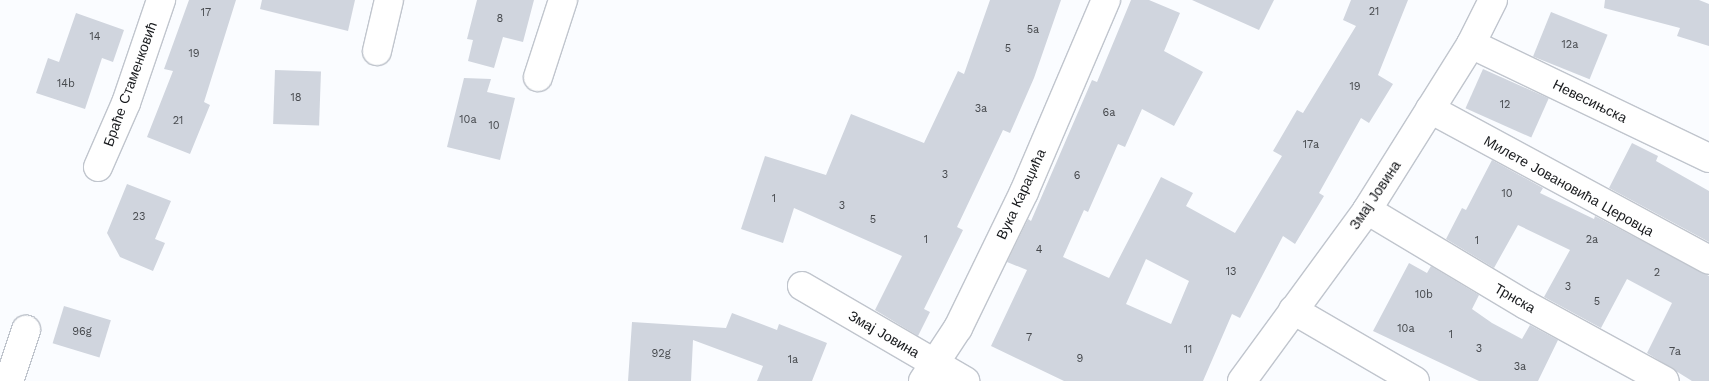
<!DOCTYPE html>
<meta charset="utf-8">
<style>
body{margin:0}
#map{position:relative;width:1709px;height:381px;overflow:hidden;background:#fafcff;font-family:"Work Sans",sans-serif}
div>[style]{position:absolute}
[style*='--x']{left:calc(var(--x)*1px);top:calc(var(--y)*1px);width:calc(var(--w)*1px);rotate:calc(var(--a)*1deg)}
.building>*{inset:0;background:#d0d5de;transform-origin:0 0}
.roads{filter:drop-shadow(1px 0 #c0c5cd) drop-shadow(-1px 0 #c0c5cd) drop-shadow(0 1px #c0c5cd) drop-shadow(0 -1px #c0c5cd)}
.minor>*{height:28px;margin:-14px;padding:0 14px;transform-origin:14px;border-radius:14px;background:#fff}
span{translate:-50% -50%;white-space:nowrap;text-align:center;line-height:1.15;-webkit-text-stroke:4.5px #fff;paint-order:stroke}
.number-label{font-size:11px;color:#46494d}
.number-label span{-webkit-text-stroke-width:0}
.street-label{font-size:14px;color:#181a1d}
</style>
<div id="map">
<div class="building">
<div style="clip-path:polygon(189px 0,236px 0,204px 102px,210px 105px,190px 154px,147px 137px,173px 71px,164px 69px)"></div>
<div style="clip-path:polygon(262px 0,355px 0,348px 31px,260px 9px)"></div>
<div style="clip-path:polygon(477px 0,534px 0,523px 42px,503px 37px,494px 68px,468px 61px,473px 40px,467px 39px)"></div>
<div style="clip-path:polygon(990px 0,1061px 0,1034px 78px,1010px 133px,1003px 130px,957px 227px,963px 230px,924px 309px,930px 312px,918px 336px,875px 310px,902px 256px,794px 208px,783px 243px,741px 229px,765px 156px,826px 175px,851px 114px,924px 143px,958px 71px,964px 74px)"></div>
<div style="clip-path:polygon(evenodd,1131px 0,1149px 0,1180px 13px,1164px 51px,1203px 72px,1174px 126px,1142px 109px,1125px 147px,1118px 144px,1088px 212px,1084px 210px,1063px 257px,1109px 278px,1161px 177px,1193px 193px,1186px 206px,1235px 233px,1282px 156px,1273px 151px,1297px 110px,1303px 113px,1356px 26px,1343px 20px,1351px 0,1408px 0,1378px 75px,1393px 84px,1369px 123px,1361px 118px,1319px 193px,1324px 196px,1295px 244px,1283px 236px,1240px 318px,1232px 314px,1203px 381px,1064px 381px,991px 346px,1027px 270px,1007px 262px,1028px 219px,1031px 221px,1092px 80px,1097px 82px,1131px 0,1146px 259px,1189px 281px,1171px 324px,1126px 304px,1146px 259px)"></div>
<div style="clip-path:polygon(1192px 0,1274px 0,1259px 30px)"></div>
<div style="clip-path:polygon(1605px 0,1699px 0,1709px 4px,1709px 46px,1677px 36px,1680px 28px,1604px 8px)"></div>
<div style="left:1551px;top:12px;width:61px;height:48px;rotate:22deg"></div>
<div style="clip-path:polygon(76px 13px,124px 30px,113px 62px,102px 58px,85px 109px,36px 93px,48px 58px,59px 62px)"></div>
<div style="left:1483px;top:69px;width:72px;height:43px;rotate:24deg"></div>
<div style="left:275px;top:70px;width:46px;height:54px;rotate:2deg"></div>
<div style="clip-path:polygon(464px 78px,491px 79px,487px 92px,515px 98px,500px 160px,447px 147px)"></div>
<div style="clip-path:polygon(1632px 143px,1658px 156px,1656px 161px,1709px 191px,1709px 242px,1609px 188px)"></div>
<div style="clip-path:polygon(1492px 160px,1543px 188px,1540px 193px,1594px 219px,1595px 216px,1709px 276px,1709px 381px,1692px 381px,1647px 353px,1672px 303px,1627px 279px,1601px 328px,1544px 297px,1570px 250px,1518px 225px,1494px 268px,1446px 239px,1462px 208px,1466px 210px)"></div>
<div style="clip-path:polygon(127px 184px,171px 201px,155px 239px,165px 243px,153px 271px,120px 257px,107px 233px)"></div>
<div style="clip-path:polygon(1409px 263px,1427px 273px,1431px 266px,1479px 295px,1472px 309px,1492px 323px,1522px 339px,1530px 325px,1558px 340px,1538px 381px,1479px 381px,1373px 331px)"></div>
<div style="left:64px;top:306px;width:49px;height:39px;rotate:17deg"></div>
<div style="clip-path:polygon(732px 313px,777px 330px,779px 324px,827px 343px,812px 381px,757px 381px,763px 366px,693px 340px,691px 381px,628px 381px,632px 322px,726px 328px)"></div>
</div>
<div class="roads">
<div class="minor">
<div style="--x:1471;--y:44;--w:264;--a:25.6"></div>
<div style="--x:377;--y:51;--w:52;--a:-76.8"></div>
<div style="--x:538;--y:77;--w:81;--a:-72"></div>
<div style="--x:1430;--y:109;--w:317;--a:28.4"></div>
<div style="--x:98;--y:167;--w:70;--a:-66.4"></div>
<div style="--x:126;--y:103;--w:109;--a:-71.2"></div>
<div style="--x:1367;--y:210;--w:185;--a:30.9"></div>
<div style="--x:1526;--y:305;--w:158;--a:28.7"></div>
<div style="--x:802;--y:286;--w:189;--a:30.2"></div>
<div style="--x:1293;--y:310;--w:141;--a:30.2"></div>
<div style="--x:9;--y:381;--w:54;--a:-71.6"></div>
<div style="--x:923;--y:381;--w:64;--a:-56.6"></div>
<div style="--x:958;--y:328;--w:151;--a:-64.1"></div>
<div style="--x:1024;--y:192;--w:209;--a:-66.9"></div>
<div style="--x:1242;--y:381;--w:212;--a:-53.8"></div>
<div style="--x:1367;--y:210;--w:196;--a:-57.9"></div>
<div style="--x:1471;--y:44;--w:49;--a:-63.4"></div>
</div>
</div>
<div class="number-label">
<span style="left:1374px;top:12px">21</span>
<span style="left:206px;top:13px">17</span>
<span style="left:500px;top:19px">8</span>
<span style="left:1033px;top:30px">5a</span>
<span style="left:95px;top:37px">14</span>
<span style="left:1570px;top:45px">12a</span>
<span style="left:1008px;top:49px">5</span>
<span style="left:194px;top:54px">19</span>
<span style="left:66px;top:84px">14b</span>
<span style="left:1355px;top:87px">19</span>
<span style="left:296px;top:98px">18</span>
<span style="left:1505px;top:105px">12</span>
<span style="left:981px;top:109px">3a</span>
<span style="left:1109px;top:113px">6a</span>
<span style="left:468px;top:120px">10a</span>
<span style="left:178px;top:121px">21</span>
<span style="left:494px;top:126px">10</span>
<span style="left:1311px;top:145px">17a</span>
<span style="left:945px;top:175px">3</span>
<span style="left:1077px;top:176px">6</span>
<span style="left:1507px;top:194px">10</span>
<span style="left:774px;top:199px">1</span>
<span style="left:842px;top:206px">3</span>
<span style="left:139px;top:217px">23</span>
<span style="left:873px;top:220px">5</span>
<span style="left:926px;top:240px">1</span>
<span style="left:1592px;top:240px">2a</span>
<span style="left:1477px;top:241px">1</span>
<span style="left:1039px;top:250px">4</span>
<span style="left:1231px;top:272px">13</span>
<span style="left:1657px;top:273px">2</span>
<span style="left:1568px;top:287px">3</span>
<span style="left:1424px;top:295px">10b</span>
<span style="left:1597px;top:302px">5</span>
<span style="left:1406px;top:329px">10a</span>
<span style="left:82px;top:332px">96g</span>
<span style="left:1451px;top:335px">1</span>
<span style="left:1029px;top:338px">7</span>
<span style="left:1479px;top:349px">3</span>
<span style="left:1188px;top:350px">11</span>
<span style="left:1675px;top:352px">7a</span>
<span style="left:661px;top:354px">92g</span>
<span style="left:1080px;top:359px">9</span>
<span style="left:793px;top:360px">1a</span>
<span style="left:1520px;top:367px">3a</span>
</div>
<div class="street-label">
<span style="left:130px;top:84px;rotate:-70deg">Браће Стаменковић</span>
<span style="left:1590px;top:101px;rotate:26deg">Невесињска</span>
<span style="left:1569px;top:186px;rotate:29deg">Милете Јовановића Церовца</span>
<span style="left:1021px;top:194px;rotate:-65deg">Вука Караџића</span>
<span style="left:1375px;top:195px;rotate:-56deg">Змај Јовина</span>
<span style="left:1515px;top:298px;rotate:30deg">Трнска</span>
<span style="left:884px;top:334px;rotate:30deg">Змај Јовина</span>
</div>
</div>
